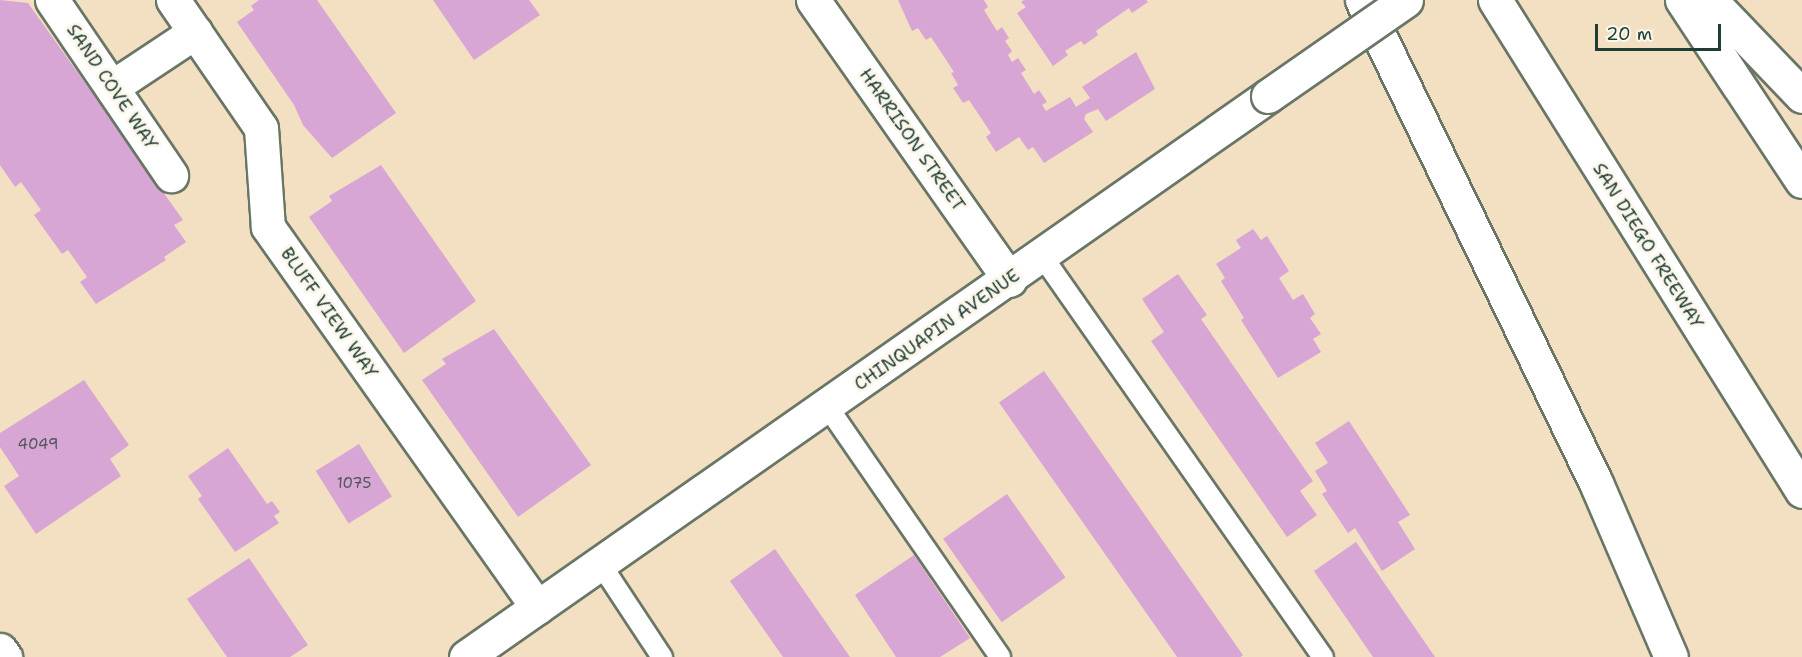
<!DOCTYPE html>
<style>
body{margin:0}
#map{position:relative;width:1802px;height:657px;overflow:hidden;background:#f3dfc2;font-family:"Shantell Sans",sans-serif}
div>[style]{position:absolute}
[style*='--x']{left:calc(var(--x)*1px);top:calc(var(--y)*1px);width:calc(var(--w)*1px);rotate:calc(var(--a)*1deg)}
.building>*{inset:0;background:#d7a6d5;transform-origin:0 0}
.roads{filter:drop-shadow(2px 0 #697666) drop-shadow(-2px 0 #697666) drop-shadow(0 2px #697666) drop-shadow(0 -2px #697666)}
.service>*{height:20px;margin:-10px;padding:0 10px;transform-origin:10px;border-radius:10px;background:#fff}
.minor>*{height:33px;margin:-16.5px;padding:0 16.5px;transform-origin:16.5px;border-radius:16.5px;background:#fff}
.tertiary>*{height:33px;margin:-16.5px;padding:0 16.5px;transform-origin:16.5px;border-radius:16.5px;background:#fff}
.motorway>*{height:33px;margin:-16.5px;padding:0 16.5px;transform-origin:16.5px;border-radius:16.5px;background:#fff}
.bridges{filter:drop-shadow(2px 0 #697666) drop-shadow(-2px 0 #697666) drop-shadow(0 2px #697666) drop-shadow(0 -2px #697666)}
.tertiary-bridge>*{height:33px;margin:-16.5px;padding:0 16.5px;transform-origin:16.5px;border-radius:16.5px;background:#fff}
span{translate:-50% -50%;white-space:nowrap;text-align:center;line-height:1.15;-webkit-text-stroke:6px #fbf7ec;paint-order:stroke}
.number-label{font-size:15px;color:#4d575c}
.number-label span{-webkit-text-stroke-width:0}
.street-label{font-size:18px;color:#1f3d34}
.scale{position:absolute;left:1595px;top:24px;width:126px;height:27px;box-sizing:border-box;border:3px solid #1f3d34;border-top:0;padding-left:8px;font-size:18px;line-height:21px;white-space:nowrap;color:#1f3d34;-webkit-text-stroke:4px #fbf7ec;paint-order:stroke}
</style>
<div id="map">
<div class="building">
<div style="clip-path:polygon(0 0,28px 3px,183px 220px,174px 225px,186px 242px,164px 257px,166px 260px,96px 304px,80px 282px,87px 277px,68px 250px,62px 254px,34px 215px,41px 210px,21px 182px,15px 187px,0 165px)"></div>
<div style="clip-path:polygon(259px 0,317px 0,396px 113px,332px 158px,303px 125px,294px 105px,237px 22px,254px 10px,251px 6px)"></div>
<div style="clip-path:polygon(433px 0,529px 0,540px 15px,474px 60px)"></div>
<div style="clip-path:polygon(898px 0,984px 0,988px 7px,984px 10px,997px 31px,1002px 27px,1009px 38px,1005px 41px,1012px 51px,1008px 55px,1012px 62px,1018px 58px,1026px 70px,1021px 73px,1034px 94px,1039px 90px,1047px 102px,1042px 105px,1046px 111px,1070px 97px,1076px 107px,1090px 98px,1082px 87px,1136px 52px,1155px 89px,1106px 121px,1098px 109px,1086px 114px,1084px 119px,1093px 132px,1044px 163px,1033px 147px,1028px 150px,1019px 137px,996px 152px,986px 137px,991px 133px,969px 100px,963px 103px,953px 88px,958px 85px,951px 73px,954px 72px,931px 37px,926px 40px,918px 28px,912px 31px)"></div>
<div style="clip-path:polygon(1024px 0,1146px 0,1148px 2px,1132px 13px,1129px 8px,1096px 31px,1098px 35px,1084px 45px,1081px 41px,1065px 51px,1068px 55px,1053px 66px,1017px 13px,1026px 7px,1021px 2px)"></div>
<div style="clip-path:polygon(381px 165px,476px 301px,404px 353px,309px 217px,332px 201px,329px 196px)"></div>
<div style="clip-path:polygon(1253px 229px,1261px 240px,1267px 236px,1289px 271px,1279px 278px,1293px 300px,1303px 294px,1315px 314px,1310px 318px,1321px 334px,1313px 339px,1321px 352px,1278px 378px,1241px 320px,1244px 318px,1221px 281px,1225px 278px,1216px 264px,1241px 248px,1236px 240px)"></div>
<div style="clip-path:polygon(1178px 274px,1207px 315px,1201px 319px,1313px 481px,1300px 491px,1317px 515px,1287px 537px,1151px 341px,1164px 332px,1142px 299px)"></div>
<div style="clip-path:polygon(494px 329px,591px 465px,518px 517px,422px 380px,446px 364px,442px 359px)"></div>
<div style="left:1044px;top:371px;width:347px;height:55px;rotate:55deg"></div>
<div style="clip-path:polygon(84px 380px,129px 445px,110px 459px,121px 476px,36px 534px,4px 486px,19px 476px,0 447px,0 433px)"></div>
<div style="clip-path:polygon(1349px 421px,1410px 515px,1398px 522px,1415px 549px,1382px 571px,1355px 528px,1348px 533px,1322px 494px,1327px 491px,1315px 471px,1328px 463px,1315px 443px)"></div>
<div style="left:359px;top:444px;width:62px;height:51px;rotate:58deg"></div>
<div style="clip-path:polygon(228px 448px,267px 504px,272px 501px,280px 512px,274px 516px,279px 523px,235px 552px,198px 499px,202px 496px,188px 476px)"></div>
<div style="left:1007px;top:494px;width:102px;height:78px;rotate:55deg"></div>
<div style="clip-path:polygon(1356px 542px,1435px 657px,1373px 657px,1314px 571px)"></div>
<div style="clip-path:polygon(775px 549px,850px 657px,783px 657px,730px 581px)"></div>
<div style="clip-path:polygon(914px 555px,970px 638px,940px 657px,896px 657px,855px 595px)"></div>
<div style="clip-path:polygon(249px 558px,308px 645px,290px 657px,227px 657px,187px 599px)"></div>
</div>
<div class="roads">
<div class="service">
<div style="--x:1042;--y:256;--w:490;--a:55"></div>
<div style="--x:827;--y:406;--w:305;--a:55.4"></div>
<div style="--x:600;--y:563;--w:113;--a:56.6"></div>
</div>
<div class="minor">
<div style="--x:52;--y:0;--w:212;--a:55.8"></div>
<div style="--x:173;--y:0;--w:155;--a:55.5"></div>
<div style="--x:261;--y:128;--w:99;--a:86"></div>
<div style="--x:268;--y:227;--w:466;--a:54.7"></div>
<div style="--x:813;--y:0;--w:342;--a:54.9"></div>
<div style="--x:112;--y:87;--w:100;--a:-33.5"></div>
</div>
<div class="tertiary">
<div style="--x:0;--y:650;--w:9;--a:54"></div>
<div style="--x:466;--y:657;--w:979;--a:-34.97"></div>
</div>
<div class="motorway">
<div style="--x:1362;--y:0;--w:537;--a:64.15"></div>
<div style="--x:1596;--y:483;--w:189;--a:66.7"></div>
<div style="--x:1495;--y:0;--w:579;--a:57.98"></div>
<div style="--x:1682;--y:0;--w:217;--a:56.5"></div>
<div style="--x:1710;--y:0;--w:133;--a:46.2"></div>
</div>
</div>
<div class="bridges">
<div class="tertiary-bridge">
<div style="--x:1268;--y:96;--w:168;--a:-34.8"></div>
</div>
</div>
<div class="number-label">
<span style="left:38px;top:445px">4049</span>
<span style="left:354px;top:484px">1075</span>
</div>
<div class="street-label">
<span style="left:112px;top:87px;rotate:56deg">SAND COVE WAY</span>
<span style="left:912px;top:140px;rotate:55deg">HARRISON STREET</span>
<span style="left:1648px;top:246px;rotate:58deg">SAN DIEGO FREEWAY</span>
<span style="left:329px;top:313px;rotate:55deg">BLUFF VIEW WAY</span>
<span style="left:937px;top:330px;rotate:-35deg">CHINQUAPIN AVENUE</span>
</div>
<div class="scale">20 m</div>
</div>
